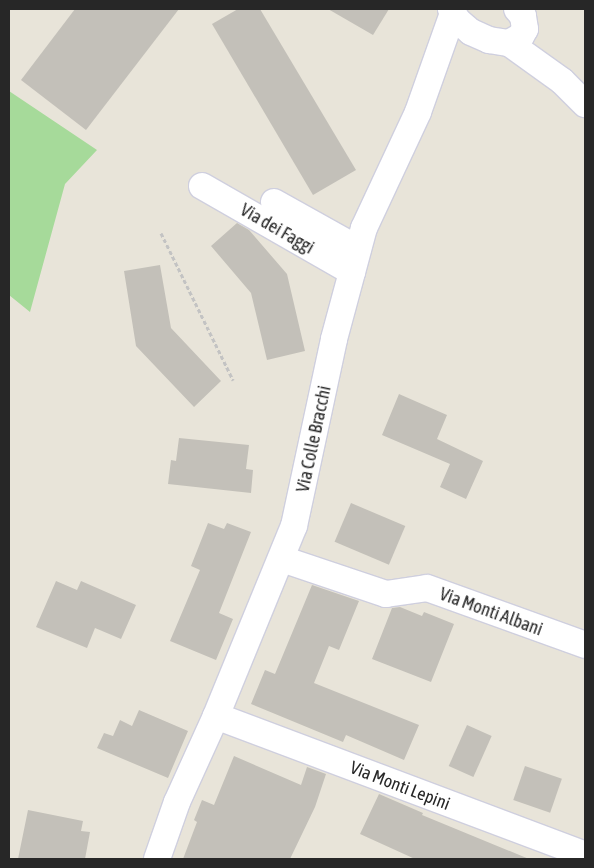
<!DOCTYPE html>
<style>
body{margin:0}
#map{position:relative;width:594px;height:868px;overflow:hidden;background:#e8e4d9;font-family:"Asap Condensed",sans-serif}
div>[style]{position:absolute}
[style*='--x']{left:calc(var(--x)*1px);top:calc(var(--y)*1px);width:calc(var(--w)*1px);rotate:calc(var(--a)*1deg)}
.green>*{inset:0;background:#a6da9a}
.building>*{inset:0;background:#c3c0b9;transform-origin:0 0}
.path>*{height:3px;margin-top:-1.5px;transform-origin:0;background:repeating-linear-gradient(90deg,#c3c3c3 0 4px,transparent 0 6.5px)}
.roads{filter:drop-shadow(1px 0 #cfcfde) drop-shadow(-1px 0 #cfcfde) drop-shadow(0 1px #cfcfde) drop-shadow(0 -1px #cfcfde)}
.minor>*{height:26px;margin:-13px;padding:0 13px;transform-origin:13px;border-radius:13px;background:#fff}
span{translate:-50% -50%;white-space:nowrap;text-align:center;line-height:1.15;-webkit-text-stroke:4px #fff;paint-order:stroke}
.street-label{font-size:18px;color:#272727}
.frame{position:absolute;inset:0;border:10px solid #272727;pointer-events:none}
</style>
<div id="map">
<div class="green">
<div style="clip-path:polygon(9px 91px,97px 150px,65px 184px,30px 312px,9px 295px)"></div>
</div>
<div class="building">
<div style="clip-path:polygon(75px 9px,179px 9px,86px 130px,21px 80px)"></div>
<div style="clip-path:polygon(238px 9px,260px 9px,356px 170px,313px 195px,212px 24px)"></div>
<div style="clip-path:polygon(328px 9px,389px 9px,373px 35px)"></div>
<div style="clip-path:polygon(237px 223px,249px 230px,287px 274px,305px 351px,267px 360px,251px 293px,211px 246px)"></div>
<div style="clip-path:polygon(160px 265px,171px 328px,221px 381px,194px 407px,136px 346px,124px 271px)"></div>
<div style="clip-path:polygon(399px 394px,447px 415px,437px 439px,483px 461px,466px 499px,440px 487px,450px 464px,382px 435px)"></div>
<div style="clip-path:polygon(179px 438px,249px 445px,246px 469px,253px 470px,251px 493px,168px 484px,171px 460px,176px 461px)"></div>
<div style="left:351px;top:503px;width:59px;height:42px;rotate:23deg"></div>
<div style="clip-path:polygon(208px 523px,224px 529px,227px 523px,251px 532px,219px 613px,233px 619px,216px 660px,170px 641px,200px 570px,191px 566px)"></div>
<div style="clip-path:polygon(56px 581px,77px 590px,81px 581px,136px 605px,121px 639px,95px 628px,87px 648px,36px 627px)"></div>
<div style="clip-path:polygon(312px 585px,359px 601px,339px 650px,329px 646px,314px 683px,419px 725px,404px 760px,346px 735px,343px 742px,251px 704px,265px 670px,275px 674px)"></div>
<div style="clip-path:polygon(400px 607px,422px 616px,424px 612px,454px 624px,431px 682px,372px 659px,392px 608px)"></div>
<div style="clip-path:polygon(139px 710px,188px 731px,168px 778px,97px 748px,104px 733px,113px 736px,120px 720px,132px 726px)"></div>
<div style="left:467px;top:725px;width:27px;height:45px;rotate:24deg"></div>
<div style="clip-path:polygon(234px 756px,301px 785px,307px 767px,326px 774px,315px 807px,290px 859px,183px 859px,197px 822px,194px 820px,202px 800px,214px 805px)"></div>
<div style="left:525px;top:766px;width:39px;height:36px;rotate:19deg"></div>
<div style="clip-path:polygon(379px 794px,423px 813px,422px 815px,529px 859px,415px 859px,360px 834px)"></div>
<div style="clip-path:polygon(28px 810px,83px 821px,81px 831px,90px 832px,85px 859px,18px 859px)"></div>
</div>
<div class="path">
<div style="--x:161;--y:233;--w:164;--a:63.9"></div>
</div>
<div class="roads">
<div class="minor">
<div style="--x:451;--y:9;--w:13;--a:61"></div>
<div style="--x:457;--y:20;--w:18;--a:41"></div>
<div style="--x:471;--y:32;--w:20;--a:24"></div>
<div style="--x:489;--y:40;--w:20;--a:9"></div>
<div style="--x:509;--y:43;--w:14;--a:-30"></div>
<div style="--x:521;--y:36;--w:8;--a:-60"></div>
<div style="--x:525;--y:29;--w:13;--a:-99"></div>
<div style="--x:523;--y:16;--w:9;--a:-131"></div>
<div style="--x:509;--y:43;--w:65;--a:35.6"></div>
<div style="--x:562;--y:81;--w:33;--a:45"></div>
<div style="--x:202;--y:186;--w:173;--a:29.8"></div>
<div style="--x:274;--y:202;--w:96;--a:29.2"></div>
<div style="--x:282;--y:559;--w:110;--a:18.6"></div>
<div style="--x:386;--y:594;--w:41;--a:-8.3"></div>
<div style="--x:427;--y:588;--w:168;--a:19.8"></div>
<div style="--x:216;--y:716;--w:394;--a:20.6"></div>
<div style="--x:157;--y:859;--w:60;--a:-70.7"></div>
<div style="--x:177;--y:802;--w:94;--a:-65.6"></div>
<div style="--x:216;--y:716;--w:205;--a:-67.7"></div>
<div style="--x:294;--y:526;--w:191;--a:-77.9"></div>
<div style="--x:334;--y:339;--w:115;--a:-74.9"></div>
<div style="--x:364;--y:228;--w:128;--a:-65"></div>
<div style="--x:418;--y:112;--w:105;--a:-70.5"></div>
</div>
</div>
<div class="street-label">
<span style="left:277px;top:229px;rotate:30deg">Via dei Faggi</span>
<span style="left:314px;top:439px;rotate:-78deg">Via Colle Bracchi</span>
<span style="left:491px;top:612px;rotate:20deg">Via Monti Albani</span>
<span style="left:400px;top:786px;rotate:21deg">Via Monti Lepini</span>
</div>
<div class="frame"></div>
</div>
